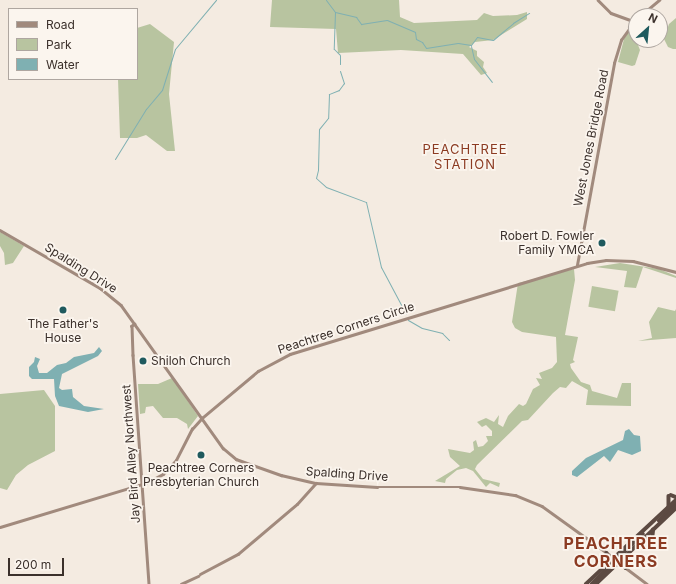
<!DOCTYPE html>
<style>
body{margin:0}
#map{position:relative;width:676px;height:584px;overflow:hidden;background:#f4ebe1;font-family:Inter,sans-serif}
div>[style]{position:absolute}
[style*='--x']{left:calc(var(--x)*1px);top:calc(var(--y)*1px);width:calc(var(--w)*1px);rotate:calc(var(--a)*1deg)}
.green>*{inset:0;background:#b8c4a0;transform-origin:0 0}
.water>*{inset:0;background:#7fb0b2}
.stream>*{height:1px;margin:-0.5px;padding:0 0.5px;transform-origin:0.5px;border-radius:0.5px;background:#7fb0b2}
.secondary>*{height:2.5px;margin:-1.25px;padding:0 1.25px;transform-origin:1.25px;border-radius:1.25px;background:#a18a7d}
.highway>*{height:3.5px;margin:-1.75px;padding:0 1.75px;transform-origin:1.75px;border-radius:1.75px;background:#5c4a42}
.dots>*{width:11px;height:11px;translate:-50% -50%;box-sizing:border-box;border:2px solid #fbf5ee;border-radius:50%}
span{translate:-50% -50%;white-space:nowrap;text-align:center;line-height:1.15;-webkit-text-stroke:3.5px #fbf5ee;paint-order:stroke}
.street-label{font-size:12px;color:#3b302b}
.poi-label{font-size:12px;color:#3b302b}
.right{translate:-100% -50%;text-align:right}
.left{translate:0 -50%;text-align:left}
.neighbourhood-label{font-size:13px;color:#8c3b22;letter-spacing:1px}
.district-label{font-size:16px;color:#8c3b22;font-weight:700;letter-spacing:1px}
.legend{position:absolute;left:8px;top:8px;width:130px;height:72px;box-sizing:border-box;background:#fbf5ee;border:1px solid #aea6a0;margin:0;padding:5px 7px;list-style:none;font-size:12px;color:#3b302b}
.legend li{display:flex;align-items:center;gap:8px;height:20px}
.legend b{width:20px;border:1px solid #aea6a0}
.north{position:absolute;left:628px;top:8px;width:40px;height:40px;box-sizing:border-box;background:#fbf5ee;border:1px solid #aea6a0;border-radius:50%;rotate:27deg;font-size:11px;font-weight:700;line-height:16px;text-align:center;color:#3b302b}
.north::after{content:'';display:block;margin:auto;width:14px;height:18px;background:#1f5a5e;clip-path:polygon(50% 0,100% 100%,50% 72%,0 100%)}
.scale{position:absolute;left:8px;top:558px;width:56px;height:18px;box-sizing:border-box;border:2px solid #3b302b;border-top:0;padding-left:5px;font-size:12px;line-height:14px;white-space:nowrap;color:#3b302b;-webkit-text-stroke:3px #fbf5ee;paint-order:stroke}
</style>
<div id="map">
<div class="green">
<div style="clip-path:polygon(272px 0,399px 0,400px 17px,414px 23px,477px 20px,484px 13px,493px 16px,517px 15px,527px 12px,527px 19px,493px 40px,475px 42px,469px 47px,477px 51px,477px 56px,484px 62px,483px 67px,487px 73px,481px 75px,463px 54px,401px 50px,338px 53px,336px 29px,270px 27px)"></div>
<div style="clip-path:polygon(676px 18px,676px 49px,673px 49px,668px 47px,664px 39px,669px 24px)"></div>
<div style="clip-path:polygon(150px 24px,174px 42px,169px 94px,175px 151px,167px 151px,146px 135px,137px 138px,120px 138px,118px 79px,137px 79px,137px 28px)"></div>
<div style="clip-path:polygon(633px 25px,636px 27px,636px 40px,640px 50px,635px 65px,632px 66px,618px 62px,624px 39px)"></div>
<div style="clip-path:polygon(0 232px,24px 246px,13px 263px,5px 265px,4px 253px,0 246px)"></div>
<div style="clip-path:polygon(620px 263px,659px 269px,676px 276px,676px 278px,643px 267px,636px 288px,624px 287px,627px 271px,595px 267px)"></div>
<div style="clip-path:polygon(574px 269px,575px 280px,565px 335px,578px 337px,573px 360px,575px 362px,570px 364px,571px 368px,581px 382px,590px 385px,592px 391px,617px 398px,622px 383px,631px 383px,631px 406px,586px 405px,588px 390px,572px 381px,566px 388px,560px 387px,553px 393px,528px 420px,522px 421px,477px 465px,475px 469px,483px 479px,500px 483px,499px 487px,490px 483px,486px 487px,473px 471px,466px 468px,457px 470px,446px 479px,445px 483px,435px 481px,460px 466px,450px 457px,448px 449px,470px 453px,474px 450px,473px 442px,476px 440px,478px 447px,483px 446px,488px 441px,486px 436px,492px 436px,492px 431px,486px 425px,482px 427px,477px 422px,486px 418px,494px 422px,499px 415px,498px 424px,503px 427px,508px 416px,519px 404px,523px 406px,526px 404px,533px 389px,540px 385px,536px 378px,542px 379px,539px 373px,552px 368px,557px 362px,556px 337px,522px 332px,515px 328px,512px 322px,518px 283px)"></div>
<div style="left:592px;top:286px;width:27px;height:21px;rotate:10deg"></div>
<div style="clip-path:polygon(658px 307px,675px 311px,676px 309px,676px 338px,638px 341px,652px 338px,649px 322px)"></div>
<div style="clip-path:polygon(172px 378px,198px 416px,188px 429px,187px 424px,177px 418px,163px 418px,153px 406px,146px 407px,145px 413px,140px 414px,138px 384px,158px 384px)"></div>
<div style="clip-path:polygon(44px 390px,55px 406px,55px 451px,28px 465px,16px 475px,7px 490px,0 488px,0 394px)"></div>
</div>
<div class="water">
<div style="clip-path:polygon(99px 347px,102px 351px,98px 356px,62px 374px,59px 388px,62px 390px,72px 389px,73px 397px,84px 406px,104px 409px,88px 412px,59px 406px,55px 396px,54px 379px,32px 379px,29px 376px,29px 367px,34px 362px,35px 357px,40px 359px,37px 366px,39px 373px,47px 373px,57px 365px,66px 363px,74px 357px,94px 353px)"></div>
<div style="clip-path:polygon(629px 429px,634px 435px,640px 436px,641px 451px,632px 455px,618px 450px,610px 462px,604px 456px,577px 477px,572px 475px,572px 471px,586px 458px,623px 440px,625px 431px)"></div>
</div>
<div class="stream">
<div style="--x:326;--y:0;--w:15;--a:53"></div>
<div style="--x:335;--y:12;--w:22;--a:13"></div>
<div style="--x:356;--y:17;--w:9;--a:54"></div>
<div style="--x:361;--y:24;--w:26;--a:-9"></div>
<div style="--x:387;--y:20;--w:30;--a:23"></div>
<div style="--x:415;--y:32;--w:7;--a:82"></div>
<div style="--x:416;--y:39;--w:7;--a:27"></div>
<div style="--x:422;--y:42;--w:7;--a:56"></div>
<div style="--x:426;--y:48;--w:32;--a:-9"></div>
<div style="--x:458;--y:43;--w:13;--a:9"></div>
<div style="--x:335;--y:12;--w:37;--a:92"></div>
<div style="--x:334;--y:49;--w:8;--a:45"></div>
<div style="--x:340;--y:55;--w:9;--a:90"></div>
<div style="--x:471;--y:45;--w:10;--a:-53"></div>
<div style="--x:477;--y:37;--w:16;--a:11"></div>
<div style="--x:493;--y:40;--w:26;--a:-40"></div>
<div style="--x:513;--y:23;--w:19;--a:-32"></div>
<div style="--x:471;--y:46;--w:13;--a:77"></div>
<div style="--x:474;--y:59;--w:29;--a:52"></div>
<div style="--x:340;--y:71;--w:13;--a:72"></div>
<div style="--x:344;--y:83;--w:9;--a:126"></div>
<div style="--x:339;--y:90;--w:11;--a:158"></div>
<div style="--x:329;--y:94;--w:24;--a:92"></div>
<div style="--x:328;--y:118;--w:14;--a:129"></div>
<div style="--x:319;--y:129;--w:41;--a:91.4"></div>
<div style="--x:318;--y:170;--w:8;--a:104"></div>
<div style="--x:316;--y:178;--w:13;--a:42"></div>
<div style="--x:326;--y:187;--w:43;--a:20.6"></div>
<div style="--x:366;--y:202;--w:67;--a:77"></div>
<div style="--x:381;--y:267;--w:53;--a:62"></div>
<div style="--x:115;--y:159;--w:59;--a:-58.2"></div>
<div style="--x:146;--y:109;--w:25;--a:-50"></div>
<div style="--x:162;--y:90;--w:43;--a:-72.4"></div>
<div style="--x:175;--y:49;--w:64;--a:-50.1"></div>
<div style="--x:408;--y:320;--w:16;--a:30"></div>
<div style="--x:422;--y:328;--w:21;--a:14"></div>
<div style="--x:442;--y:333;--w:10;--a:45"></div>
</div>
<div class="secondary">
<div style="--x:598;--y:0;--w:18;--a:45"></div>
<div style="--x:611;--y:13;--w:23;--a:20"></div>
<div style="--x:640;--y:16;--w:25;--a:-40"></div>
<div style="--x:0;--y:230;--w:116;--a:30.1"></div>
<div style="--x:100;--y:288;--w:27;--a:39"></div>
<div style="--x:121;--y:305;--w:176;--a:54.5"></div>
<div style="--x:223;--y:448;--w:17;--a:40"></div>
<div style="--x:236;--y:459;--w:48;--a:19.6"></div>
<div style="--x:281;--y:475;--w:36;--a:13"></div>
<div style="--x:316;--y:483;--w:61;--a:3.8"></div>
<div style="--x:377;--y:487;--w:83;--a:0"></div>
<div style="--x:460;--y:487;--w:56;--a:8.3"></div>
<div style="--x:515;--y:495;--w:29;--a:22"></div>
<div style="--x:542;--y:506;--w:89;--a:35.8"></div>
<div style="--x:577;--y:265;--w:205;--a:-79.6"></div>
<div style="--x:614;--y:63;--w:24;--a:-73"></div>
<div style="--x:621;--y:40;--w:26;--a:-54"></div>
<div style="--x:135;--y:324;--w:4;--a:146"></div>
<div style="--x:132;--y:326;--w:29;--a:88"></div>
<div style="--x:133;--y:355;--w:230;--a:86"></div>
<div style="--x:0;--y:527;--w:152;--a:-16.8"></div>
<div style="--x:146;--y:483;--w:19;--a:-28"></div>
<div style="--x:163;--y:474;--w:19;--a:-47"></div>
<div style="--x:176;--y:460;--w:35;--a:-63"></div>
<div style="--x:192;--y:429;--w:15;--a:-48"></div>
<div style="--x:202;--y:418;--w:73;--a:-40"></div>
<div style="--x:258;--y:371;--w:36;--a:-28"></div>
<div style="--x:290;--y:354;--w:311;--a:-17"></div>
<div style="--x:587;--y:263;--w:19;--a:-9"></div>
<div style="--x:606;--y:260;--w:27;--a:2"></div>
<div style="--x:633;--y:261;--w:44;--a:14.3"></div>
<div style="--x:618;--y:562;--w:36;--a:37"></div>
<div style="--x:200;--y:574;--w:43;--a:-27.8"></div>
<div style="--x:238;--y:554;--w:77;--a:-40.3"></div>
<div style="--x:297;--y:504;--w:28;--a:-48"></div>
<div style="--x:181;--y:584;--w:19;--a:-25"></div>
</div>
<div class="highway">
<div style="--x:671;--y:495;--w:5;--a:22"></div>
<div style="--x:669;--y:496;--w:10;--a:90"></div>
<div style="--x:659;--y:521;--w:24;--a:-45"></div>
<div style="--x:644;--y:538;--w:8;--a:14"></div>
<div style="--x:652;--y:540;--w:10;--a:-84"></div>
<div style="--x:607;--y:553;--w:10;--a:84"></div>
<div style="--x:624;--y:557;--w:11;--a:80"></div>
<div style="--x:616;--y:560;--w:37;--a:-44"></div>
<div style="--x:586;--y:584;--w:123;--a:-43"></div>
<div style="--x:592;--y:584;--w:34;--a:-45"></div>
<div style="--x:596;--y:584;--w:110;--a:-43.5"></div>
</div>
<div class="dots">
<div style="left:602px;top:243px;background:#1f5a5e"></div>
<div style="left:63px;top:310px;background:#1f5a5e"></div>
<div style="left:143px;top:361px;background:#1f5a5e"></div>
<div style="left:201px;top:455px;background:#1f5a5e"></div>
</div>
<div class="street-label">
<span style="left:591px;top:138px;rotate:-79deg">West Jones Bridge Road</span>
<span style="left:81px;top:268px;rotate:32deg">Spalding Drive</span>
<span style="left:346px;top:328px;rotate:-18deg">Peachtree Corners Circle</span>
<span style="left:131px;top:454px;rotate:-94deg">Jay Bird Alley Northwest</span>
<span style="left:347px;top:474px;rotate:4deg">Spalding Drive</span>
</div>
<div class="poi-label">
<span class="right" style="left:594px;top:243px">Robert D. Fowler<br>Family YMCA</span>
<span style="left:63px;top:331px">The Father's<br>House</span>
<span class="left" style="left:151px;top:361px">Shiloh Church</span>
<span style="left:201px;top:475px">Peachtree Corners<br>Presbyterian Church</span>
</div>
<div class="neighbourhood-label">
<span style="left:465px;top:157px">PEACHTREE<br>STATION</span>
</div>
<div class="district-label">
<span style="left:616px;top:552px">PEACHTREE<br>CORNERS</span>
</div>
<ul class="legend">
<li><b style="height:5px;background:#a18a7d"></b>Road</li>
<li><b style="height:11px;background:#b8c4a0"></b>Park</li>
<li><b style="height:11px;background:#7fb0b2"></b>Water</li>
</ul>
<div class="north">N</div>
<div class="scale">200 m</div>
</div>
